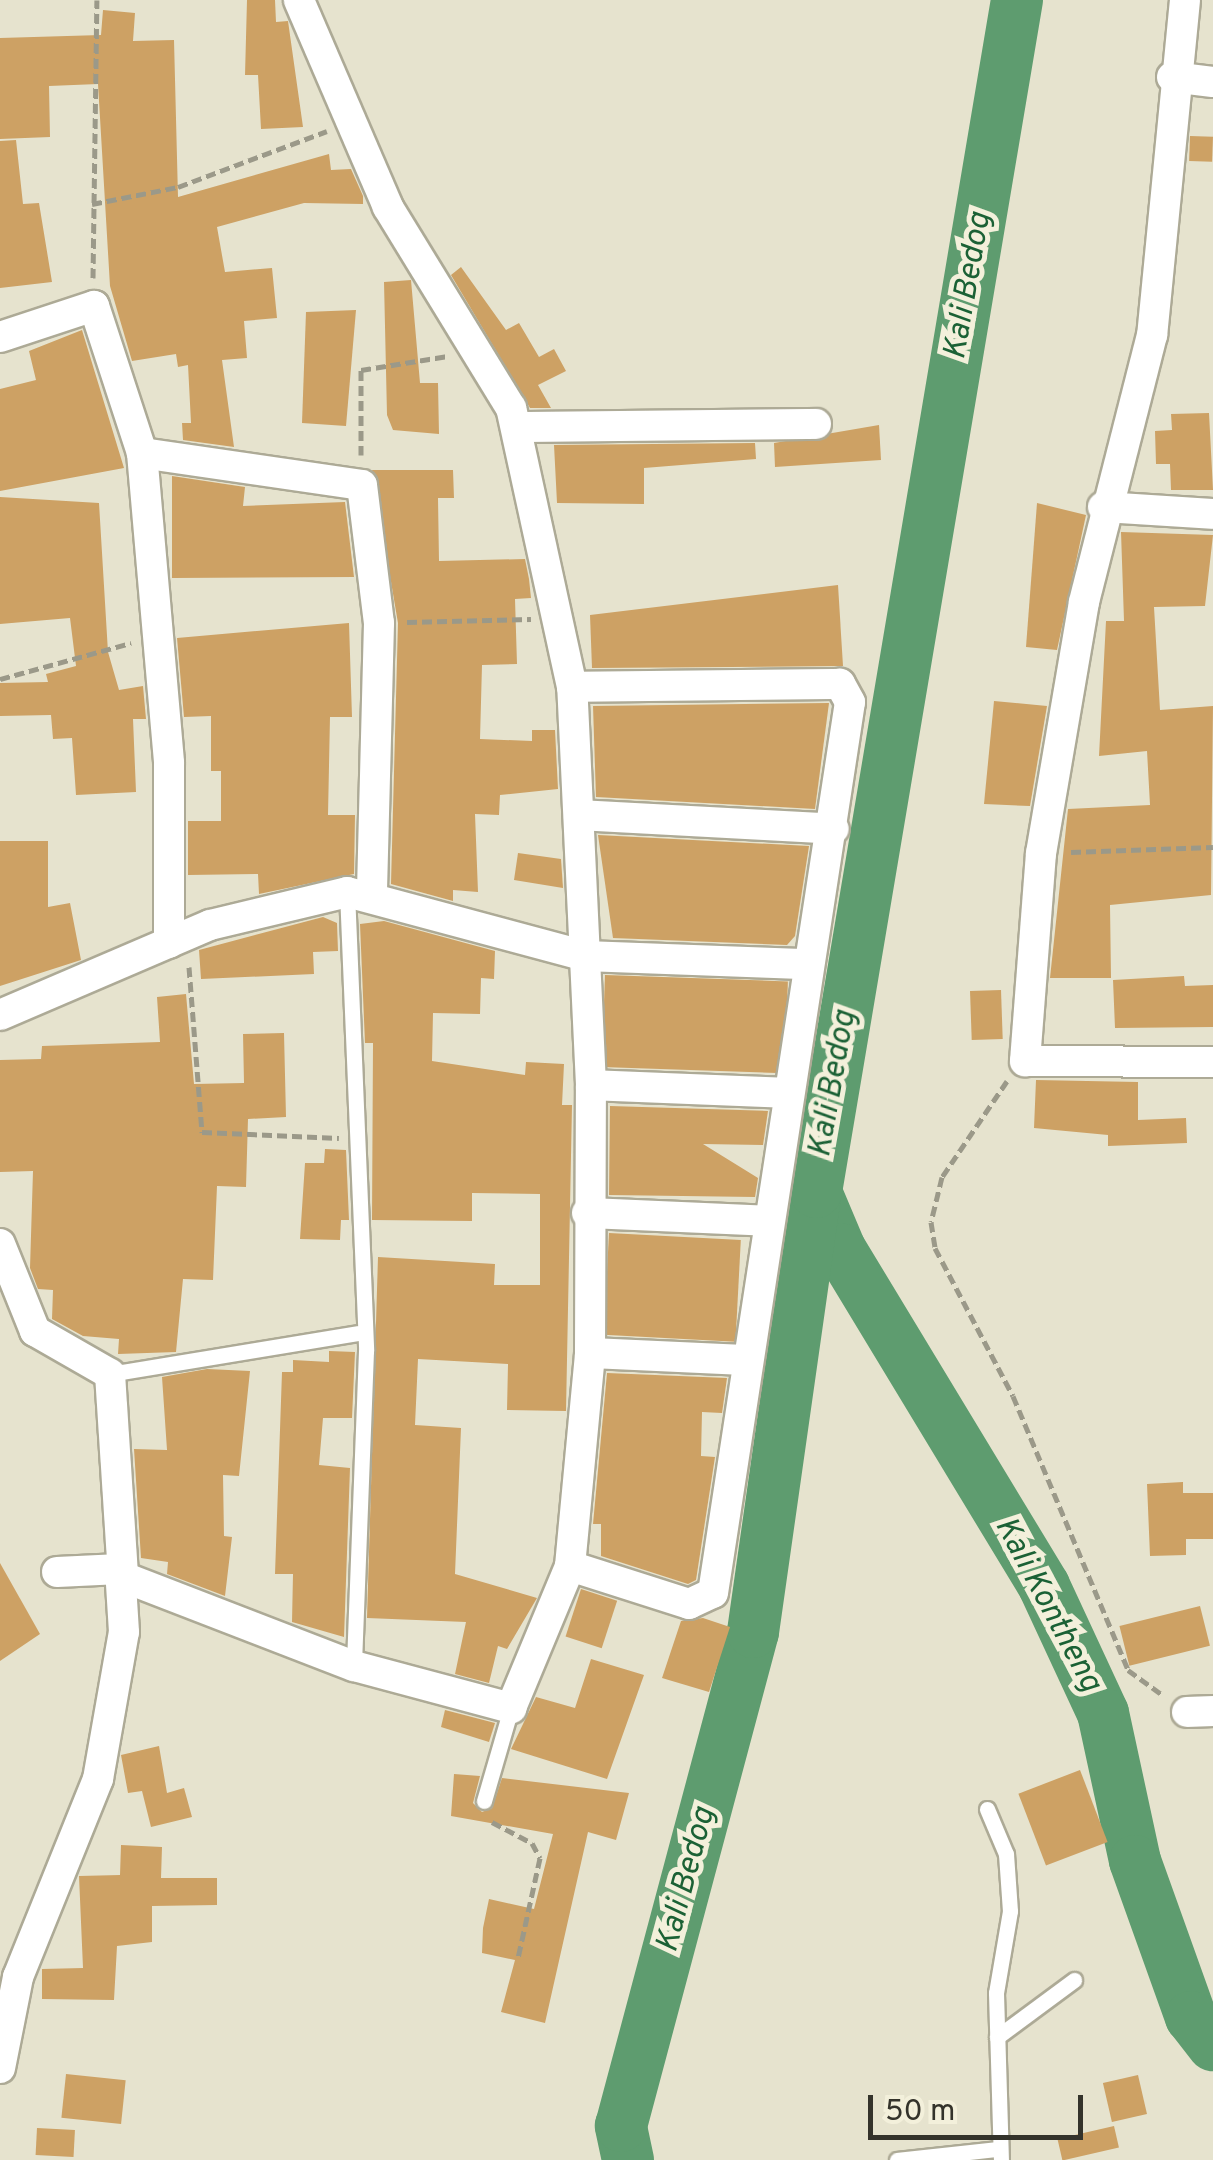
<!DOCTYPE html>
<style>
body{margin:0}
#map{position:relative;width:1213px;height:2160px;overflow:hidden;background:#e6e3ce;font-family:Overpass,sans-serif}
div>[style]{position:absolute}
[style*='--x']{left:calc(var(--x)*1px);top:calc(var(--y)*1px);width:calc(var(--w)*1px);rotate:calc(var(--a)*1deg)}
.river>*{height:52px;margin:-26px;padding:0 26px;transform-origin:26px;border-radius:26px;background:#5e9c6f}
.building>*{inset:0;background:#cda164;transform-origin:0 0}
.path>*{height:5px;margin-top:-2.5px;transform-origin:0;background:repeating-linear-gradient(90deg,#9b9989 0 10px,transparent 0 15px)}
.roads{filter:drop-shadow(2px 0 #adaa96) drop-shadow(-2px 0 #adaa96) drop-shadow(0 2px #adaa96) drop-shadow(0 -2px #adaa96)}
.lane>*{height:15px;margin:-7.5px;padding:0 7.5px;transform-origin:7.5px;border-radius:7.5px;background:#fff}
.street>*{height:30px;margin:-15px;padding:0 15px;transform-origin:15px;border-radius:15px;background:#fff}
span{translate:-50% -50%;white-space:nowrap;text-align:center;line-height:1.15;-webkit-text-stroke:10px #f3f0db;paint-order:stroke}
.water-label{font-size:32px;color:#1b6135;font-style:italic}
.scale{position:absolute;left:868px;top:2095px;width:215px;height:45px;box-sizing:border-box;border:5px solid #34332b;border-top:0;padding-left:12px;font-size:30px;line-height:35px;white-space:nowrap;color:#34332b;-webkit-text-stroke:8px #f3f0db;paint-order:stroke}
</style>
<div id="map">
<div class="river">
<div style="--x:816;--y:1192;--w:62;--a:67.2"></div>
<div style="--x:840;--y:1249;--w:394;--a:58.8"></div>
<div style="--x:1044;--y:1586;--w:140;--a:65.1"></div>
<div style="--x:1103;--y:1713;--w:151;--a:77.8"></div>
<div style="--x:1135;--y:1861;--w:166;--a:70.3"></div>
<div style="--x:1191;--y:2017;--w:36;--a:52"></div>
<div style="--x:628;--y:2160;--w:35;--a:-102"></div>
<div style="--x:621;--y:2126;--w:511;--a:-75.04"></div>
<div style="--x:753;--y:1632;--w:444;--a:-81.9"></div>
<div style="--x:816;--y:1192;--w:1209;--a:-80.43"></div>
</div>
<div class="building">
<div style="clip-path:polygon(247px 0,275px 0,276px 22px,288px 21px,303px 127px,261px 129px,258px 75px,245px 75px)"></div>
<div style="clip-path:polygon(103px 10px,135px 13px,133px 41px,174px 40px,178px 197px,329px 154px,331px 170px,351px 169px,363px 196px,363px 204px,304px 203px,217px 227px,225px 272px,272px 268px,277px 318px,244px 321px,247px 358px,222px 360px,234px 447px,183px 440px,182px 423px,191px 423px,188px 365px,178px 367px,176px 354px,132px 361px,110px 286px,98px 84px,49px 86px,50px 137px,0 139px,0 38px,101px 35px)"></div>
<div style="left:1190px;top:136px;width:23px;height:25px;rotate:2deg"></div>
<div style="clip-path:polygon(16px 140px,23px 204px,39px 203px,52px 282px,0 288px,0 141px)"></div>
<div style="clip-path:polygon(461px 267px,506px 330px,519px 323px,539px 357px,554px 349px,566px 371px,538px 385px,551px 408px,530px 408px,451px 275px)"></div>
<div style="clip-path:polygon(411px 280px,420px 383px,438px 383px,439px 434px,393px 430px,387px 415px,384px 282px)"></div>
<div style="clip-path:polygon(356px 310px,346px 426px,302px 423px,306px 312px)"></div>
<div style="clip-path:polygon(82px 330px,124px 468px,0 491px,0 389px,36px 380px,29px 351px)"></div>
<div style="clip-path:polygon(1209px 413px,1213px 490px,1171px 490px,1170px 464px,1156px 464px,1155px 431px,1172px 430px,1171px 414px)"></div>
<div style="clip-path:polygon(879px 425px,881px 460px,775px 467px,774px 443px)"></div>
<div style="clip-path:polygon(755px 443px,756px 459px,644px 468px,644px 504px,557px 503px,554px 445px)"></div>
<div style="clip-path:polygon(372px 470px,453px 470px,454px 498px,438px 498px,439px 561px,525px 559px,529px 579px,531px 598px,515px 599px,517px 664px,482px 665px,480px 739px,532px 741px,532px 730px,555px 730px,558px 789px,500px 795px,499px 815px,475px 814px,478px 892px,453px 890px,453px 901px,391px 884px,398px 623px)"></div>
<div style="clip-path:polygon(172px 476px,245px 487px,243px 506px,345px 502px,354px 577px,172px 578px)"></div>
<div style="clip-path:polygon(0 497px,99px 503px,108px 652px,119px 690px,143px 686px,146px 719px,133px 719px,136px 792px,76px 795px,72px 738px,53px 739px,51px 715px,0 716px,0 683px,48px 682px,46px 674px,76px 666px,70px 618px,0 624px)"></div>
<div style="clip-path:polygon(1037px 503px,1086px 515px,1057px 650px,1026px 647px)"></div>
<div style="clip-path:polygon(1121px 532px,1213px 535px,1205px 606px,1154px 607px,1160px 710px,1213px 706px,1211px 895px,1110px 905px,1111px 978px,1050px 978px,1068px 809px,1150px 805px,1147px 751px,1099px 756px,1106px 621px,1124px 621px)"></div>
<div style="clip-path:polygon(838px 585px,843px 666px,592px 668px,590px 615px)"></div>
<div style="clip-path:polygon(349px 623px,352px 717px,330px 717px,328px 815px,355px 815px,354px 874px,259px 894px,258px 874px,188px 875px,188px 821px,221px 821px,221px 771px,211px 771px,211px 716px,184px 717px,177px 638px)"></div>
<div style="clip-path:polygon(994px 701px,1047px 706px,1030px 806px,984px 804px)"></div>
<div style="clip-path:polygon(593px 706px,829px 703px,815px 809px,596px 797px)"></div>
<div style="clip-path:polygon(598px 835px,809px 846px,795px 936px,787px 945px,613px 938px)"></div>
<div style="clip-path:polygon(0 841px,48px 841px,48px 907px,70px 903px,81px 960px,0 986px)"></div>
<div style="clip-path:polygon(518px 853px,561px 859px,563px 888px,514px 880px)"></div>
<div style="clip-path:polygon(323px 917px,337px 923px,338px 951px,313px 952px,314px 974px,201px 979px,199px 950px)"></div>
<div style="clip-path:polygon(384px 921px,495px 951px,494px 979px,481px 978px,480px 1014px,433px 1013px,432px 1061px,525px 1075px,526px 1062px,564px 1064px,562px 1105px,572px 1105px,566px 1411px,507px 1410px,508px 1364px,418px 1359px,415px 1425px,461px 1428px,455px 1574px,537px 1598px,507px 1649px,498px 1646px,489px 1683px,455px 1674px,466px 1622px,367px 1618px,378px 1257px,495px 1264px,494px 1285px,540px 1285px,540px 1194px,472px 1193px,472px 1221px,372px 1220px,373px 1043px,365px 1043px,360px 924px)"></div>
<div style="left:605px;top:975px;width:183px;height:92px;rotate:2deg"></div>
<div style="clip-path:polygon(1184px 976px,1185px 986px,1213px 985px,1213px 1027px,1115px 1028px,1113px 980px)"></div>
<div style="left:1001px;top:990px;width:49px;height:31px;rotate:88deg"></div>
<div style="clip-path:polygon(186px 994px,194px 1084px,244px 1083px,243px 1034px,284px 1033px,286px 1117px,248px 1119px,246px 1187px,217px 1186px,213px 1280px,183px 1279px,176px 1352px,118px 1354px,119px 1339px,83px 1336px,52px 1319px,53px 1290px,38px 1289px,30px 1268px,33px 1171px,0 1172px,0 1060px,41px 1059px,42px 1046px,160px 1042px,157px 997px)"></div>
<div style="clip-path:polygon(1036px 1080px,1138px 1082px,1138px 1120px,1186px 1118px,1187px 1143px,1108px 1146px,1108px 1135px,1034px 1128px)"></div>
<div style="clip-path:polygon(610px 1106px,768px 1111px,763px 1145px,703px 1144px,758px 1178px,755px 1197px,609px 1195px)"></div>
<div style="clip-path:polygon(325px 1149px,346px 1150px,349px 1220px,341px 1220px,340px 1240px,300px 1239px,305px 1163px,324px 1163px)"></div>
<div style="left:609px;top:1233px;width:132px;height:102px;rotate:3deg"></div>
<div style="clip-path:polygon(329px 1351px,355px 1352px,352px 1418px,323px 1418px,319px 1465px,350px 1468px,344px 1637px,292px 1622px,293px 1574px,275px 1574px,282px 1372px,293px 1372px,293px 1360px,329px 1362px)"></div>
<div style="clip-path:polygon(207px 1369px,250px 1371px,239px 1476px,223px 1475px,224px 1536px,232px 1537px,225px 1596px,167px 1574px,168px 1562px,141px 1558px,134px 1449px,167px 1450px,162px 1377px)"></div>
<div style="clip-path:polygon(607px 1373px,727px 1378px,722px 1413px,702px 1412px,701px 1456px,715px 1457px,696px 1580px,688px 1584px,601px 1556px,601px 1524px,593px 1524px)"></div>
<div style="clip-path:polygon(1183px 1482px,1183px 1493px,1213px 1493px,1213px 1539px,1186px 1539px,1186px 1555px,1150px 1556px,1147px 1484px)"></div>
<div style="clip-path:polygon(0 1563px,40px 1634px,0 1661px)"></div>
<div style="left:581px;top:1589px;width:38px;height:50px;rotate:18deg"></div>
<div style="left:1200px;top:1606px;width:41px;height:83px;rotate:76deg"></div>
<div style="clip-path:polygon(703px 1618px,730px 1627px,709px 1692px,662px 1678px,681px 1621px)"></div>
<div style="clip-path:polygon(591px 1659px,644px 1675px,607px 1779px,511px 1749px,536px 1697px,575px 1708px)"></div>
<div style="clip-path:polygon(445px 1710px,495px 1723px,489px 1742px,441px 1727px)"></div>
<div style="clip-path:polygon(159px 1746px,167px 1793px,184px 1788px,192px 1817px,151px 1827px,142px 1791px,128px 1793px,121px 1755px)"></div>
<div style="left:1080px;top:1770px;width:77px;height:66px;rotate:69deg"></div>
<div style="clip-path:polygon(454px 1774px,480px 1776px,473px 1803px,482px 1812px,492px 1808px,502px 1778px,629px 1793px,616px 1840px,588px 1832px,545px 2023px,501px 2012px,515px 1960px,482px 1953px,483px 1928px,489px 1899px,534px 1909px,553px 1834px,451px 1816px)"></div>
<div style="clip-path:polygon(121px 1845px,162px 1847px,161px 1878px,217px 1878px,217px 1905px,152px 1906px,152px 1942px,117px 1946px,114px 2000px,42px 1999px,42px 1969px,83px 1968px,79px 1876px,120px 1875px)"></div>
<div style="left:66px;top:2074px;width:60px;height:44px;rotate:6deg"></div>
<div style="left:1138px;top:2075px;width:40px;height:36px;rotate:77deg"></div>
<div style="left:1114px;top:2126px;width:22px;height:58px;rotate:77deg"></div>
<div style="left:37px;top:2128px;width:38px;height:27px;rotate:3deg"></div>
</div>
<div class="path">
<div style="--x:92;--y:204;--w:88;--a:-11.2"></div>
<div style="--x:178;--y:187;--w:159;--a:-20.6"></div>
<div style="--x:93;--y:278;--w:278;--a:-89.2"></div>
<div style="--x:361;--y:455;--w:85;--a:-90"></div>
<div style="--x:361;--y:370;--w:88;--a:-9.1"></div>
<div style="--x:407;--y:622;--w:124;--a:-1.4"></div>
<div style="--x:0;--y:679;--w:136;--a:-15.4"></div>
<div style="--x:1071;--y:852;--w:142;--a:-2"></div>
<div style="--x:189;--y:967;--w:166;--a:85.5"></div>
<div style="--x:202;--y:1132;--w:137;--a:2.5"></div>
<div style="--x:1007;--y:1081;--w:116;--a:124.1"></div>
<div style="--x:942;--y:1177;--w:46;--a:103.7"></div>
<div style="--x:931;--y:1222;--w:26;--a:81"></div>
<div style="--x:935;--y:1248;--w:167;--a:62.2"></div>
<div style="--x:1013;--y:1396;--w:297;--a:67.2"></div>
<div style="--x:1128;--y:1670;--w:44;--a:35.8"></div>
<div style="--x:492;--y:1822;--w:45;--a:27.7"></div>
<div style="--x:532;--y:1843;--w:17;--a:62"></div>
<div style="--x:540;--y:1858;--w:102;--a:102.4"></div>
</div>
<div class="roads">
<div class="lane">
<div style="--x:347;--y:892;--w:459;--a:87.6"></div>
<div style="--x:366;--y:1351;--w:315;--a:92.2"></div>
<div style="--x:110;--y:1374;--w:251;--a:-9.4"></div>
<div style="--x:484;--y:1801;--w:97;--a:-73.8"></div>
<div style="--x:987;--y:1809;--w:49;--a:67.1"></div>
<div style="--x:1006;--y:1854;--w:57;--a:86"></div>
<div style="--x:1010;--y:1911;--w:83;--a:99.7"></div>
<div style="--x:996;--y:1993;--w:167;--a:88.3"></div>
<div style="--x:997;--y:2037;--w:96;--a:-36.5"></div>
<div style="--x:897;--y:2160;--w:101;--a:-6.3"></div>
</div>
<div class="street">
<div style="--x:1185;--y:0;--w:337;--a:95.6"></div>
<div style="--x:1152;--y:335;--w:276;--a:104.3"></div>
<div style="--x:1084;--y:602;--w:255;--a:99.7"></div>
<div style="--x:1041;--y:853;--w:209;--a:94.4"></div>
<div style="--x:1025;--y:1061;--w:188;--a:0.3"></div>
<div style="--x:1172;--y:77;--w:41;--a:7"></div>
<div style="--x:0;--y:337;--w:99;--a:-18.3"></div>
<div style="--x:94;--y:306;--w:155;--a:71.9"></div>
<div style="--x:142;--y:453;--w:311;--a:85"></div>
<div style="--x:169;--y:763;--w:180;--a:90"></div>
<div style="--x:517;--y:427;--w:299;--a:-0.6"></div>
<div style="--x:142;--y:453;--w:222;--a:8.3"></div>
<div style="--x:362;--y:485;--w:139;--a:83"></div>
<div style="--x:379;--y:623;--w:272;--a:91.5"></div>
<div style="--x:1103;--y:507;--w:110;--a:3.6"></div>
<div style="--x:579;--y:815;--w:255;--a:3.1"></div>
<div style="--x:0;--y:1015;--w:228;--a:-23.2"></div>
<div style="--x:210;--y:925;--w:141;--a:-13.5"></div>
<div style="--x:347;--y:892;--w:247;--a:15"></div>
<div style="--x:586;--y:956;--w:221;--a:2.1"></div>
<div style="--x:591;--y:1085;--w:197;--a:2.3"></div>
<div style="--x:587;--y:1213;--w:182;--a:2.5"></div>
<div style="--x:0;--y:1244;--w:94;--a:68.1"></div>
<div style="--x:35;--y:1331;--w:86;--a:29.8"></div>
<div style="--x:110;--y:1374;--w:203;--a:86.3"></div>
<div style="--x:123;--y:1577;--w:248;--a:21.1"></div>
<div style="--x:354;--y:1666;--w:163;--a:15"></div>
<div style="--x:511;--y:1708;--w:154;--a:-67.4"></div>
<div style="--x:570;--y:1566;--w:214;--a:-84.6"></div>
<div style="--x:590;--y:1353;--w:268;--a:-89.8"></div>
<div style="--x:591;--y:1085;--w:398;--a:-92.7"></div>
<div style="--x:572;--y:687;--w:286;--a:-102.3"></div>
<div style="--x:511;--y:408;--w:236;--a:-121.5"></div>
<div style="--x:388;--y:207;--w:225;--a:-113.3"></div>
<div style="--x:590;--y:1353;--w:156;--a:2.6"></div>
<div style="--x:570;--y:1566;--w:125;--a:17.7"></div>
<div style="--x:689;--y:1604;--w:26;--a:-25"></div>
<div style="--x:713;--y:1593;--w:901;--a:-81.26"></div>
<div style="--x:850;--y:702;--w:21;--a:-119"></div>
<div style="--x:840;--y:684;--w:268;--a:179.4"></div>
<div style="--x:1187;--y:1712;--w:26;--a:-2"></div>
<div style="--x:0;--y:2068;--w:93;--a:-78.8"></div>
<div style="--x:18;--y:1977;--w:214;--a:-68"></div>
<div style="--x:98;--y:1779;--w:149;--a:-80"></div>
<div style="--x:124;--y:1632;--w:63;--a:-93.6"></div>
<div style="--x:120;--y:1569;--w:63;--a:177.3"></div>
</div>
</div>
<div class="water-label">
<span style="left:969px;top:286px;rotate:-80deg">Kali Bedog</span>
<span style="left:834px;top:1084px;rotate:-80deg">Kali Bedog</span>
<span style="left:1047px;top:1605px;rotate:62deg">Kali Kontheng</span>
<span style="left:687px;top:1880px;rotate:-75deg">Kali Bedog</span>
</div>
<div class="scale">50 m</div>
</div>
